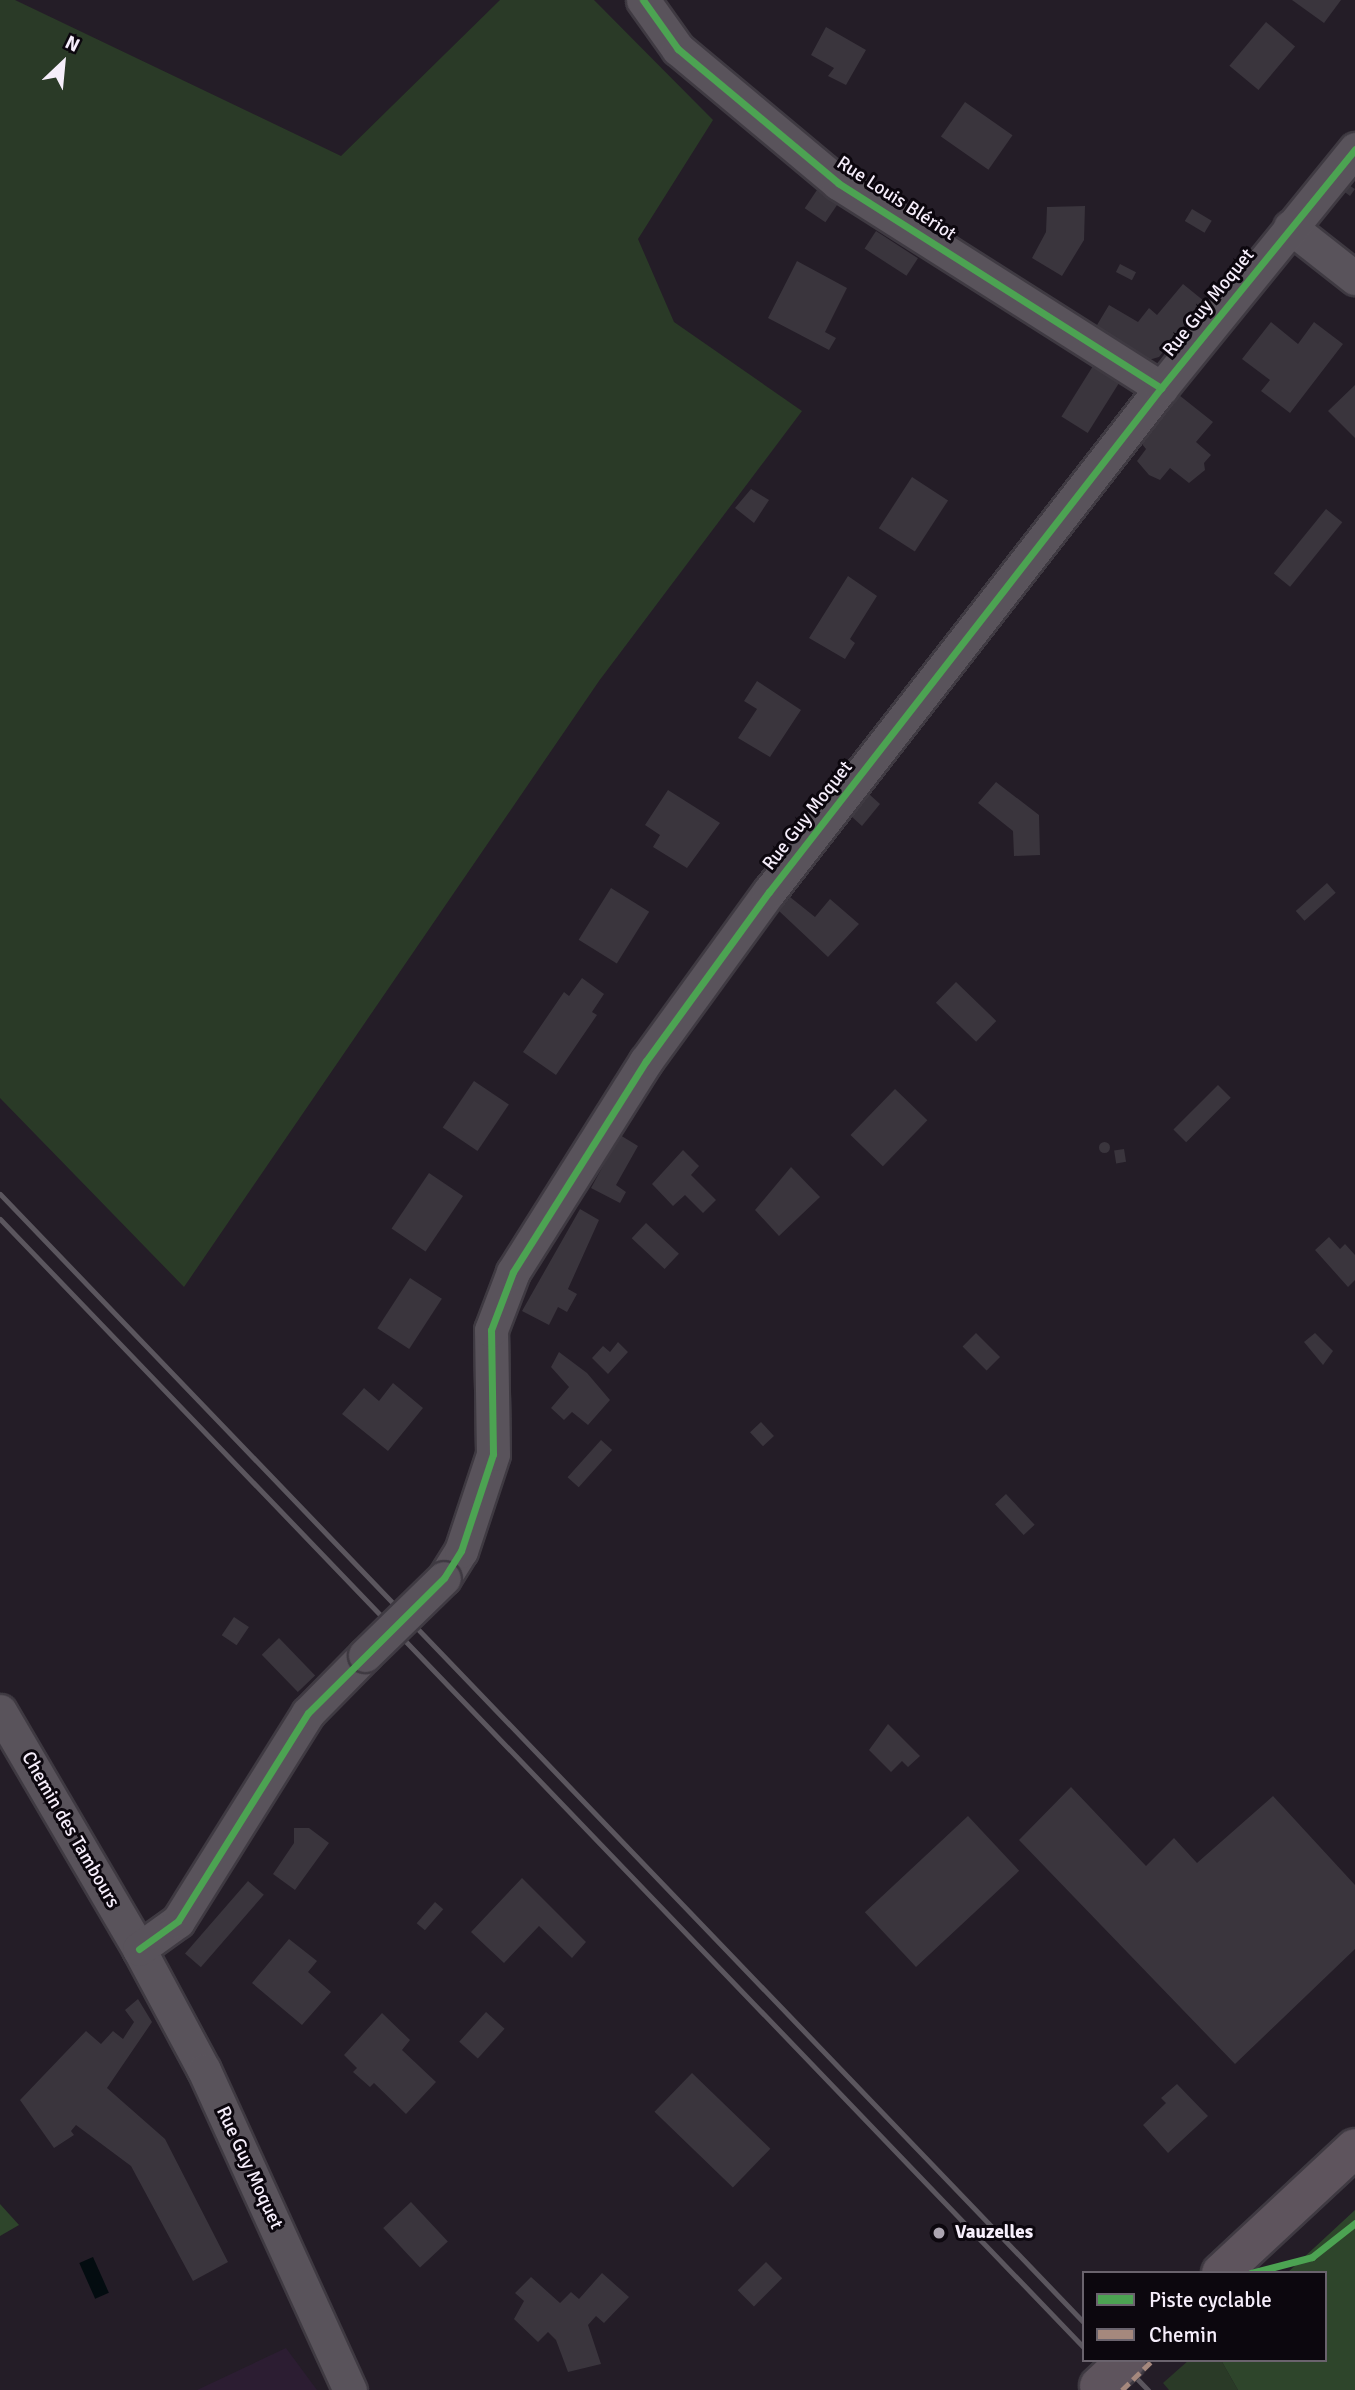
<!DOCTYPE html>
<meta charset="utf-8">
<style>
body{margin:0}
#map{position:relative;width:1355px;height:2390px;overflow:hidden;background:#241d27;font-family:Signika,sans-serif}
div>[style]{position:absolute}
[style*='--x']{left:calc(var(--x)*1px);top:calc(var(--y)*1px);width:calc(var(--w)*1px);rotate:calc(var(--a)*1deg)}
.built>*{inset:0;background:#2c1d32}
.green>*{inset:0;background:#2a3a27}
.forest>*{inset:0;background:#2e452b}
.water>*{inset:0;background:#030c10;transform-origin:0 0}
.building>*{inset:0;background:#3a353d;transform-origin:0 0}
.round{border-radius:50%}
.roads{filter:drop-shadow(2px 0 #3f3a42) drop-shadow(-2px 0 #3f3a42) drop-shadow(0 2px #3f3a42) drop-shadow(0 -2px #3f3a42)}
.minor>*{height:33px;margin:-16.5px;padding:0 16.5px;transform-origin:16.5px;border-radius:16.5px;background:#59535b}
.secondary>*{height:38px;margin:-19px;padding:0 19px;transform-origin:19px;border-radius:19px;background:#5e545d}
.rail>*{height:5px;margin:-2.5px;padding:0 2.5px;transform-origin:2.5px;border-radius:2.5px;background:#5b565e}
.bridges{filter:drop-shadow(2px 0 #3f3a42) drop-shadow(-2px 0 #3f3a42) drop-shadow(0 2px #3f3a42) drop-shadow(0 -2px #3f3a42)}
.minor-bridge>*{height:33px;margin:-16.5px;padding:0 16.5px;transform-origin:16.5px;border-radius:16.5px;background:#59535b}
.secondary-bridge>*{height:38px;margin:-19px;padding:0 19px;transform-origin:19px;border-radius:19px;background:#5e545d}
.quiet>*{height:5px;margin-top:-2.5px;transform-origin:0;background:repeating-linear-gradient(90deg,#a5887d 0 10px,transparent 0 15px)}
.cycleway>*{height:7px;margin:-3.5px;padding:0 3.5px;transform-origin:3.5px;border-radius:3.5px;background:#4ca352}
.dots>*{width:19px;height:19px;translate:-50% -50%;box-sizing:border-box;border:4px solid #0c070e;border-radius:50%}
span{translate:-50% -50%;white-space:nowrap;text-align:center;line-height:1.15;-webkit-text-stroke:6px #0c070e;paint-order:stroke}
.street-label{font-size:19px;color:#f6eefb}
.poi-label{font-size:19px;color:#f6eefb;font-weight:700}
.left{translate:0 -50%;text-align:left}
.legend{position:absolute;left:1082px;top:2271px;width:245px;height:91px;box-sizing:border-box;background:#0c070e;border:2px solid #6a636d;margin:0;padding:9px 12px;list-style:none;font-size:21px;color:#f6eefb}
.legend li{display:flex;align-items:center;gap:14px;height:35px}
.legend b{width:35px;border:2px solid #6a636d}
.north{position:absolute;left:28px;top:28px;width:70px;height:70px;-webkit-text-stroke:5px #0c070e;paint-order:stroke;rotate:26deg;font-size:19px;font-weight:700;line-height:28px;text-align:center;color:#f6eefb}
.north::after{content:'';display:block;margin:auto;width:24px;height:32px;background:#f6eefb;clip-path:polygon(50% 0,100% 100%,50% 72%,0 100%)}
</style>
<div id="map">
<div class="built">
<div style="clip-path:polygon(286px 2348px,317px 2390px,197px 2390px)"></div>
</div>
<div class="green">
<div style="clip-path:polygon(0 0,15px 0,341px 156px,500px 0,594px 0,713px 120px,638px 239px,674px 322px,802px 411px,599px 681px,184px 1287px,0 1098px)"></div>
<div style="clip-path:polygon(1189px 2360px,1221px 2360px,1238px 2390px,1169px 2390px,1163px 2383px)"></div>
</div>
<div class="forest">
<div style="clip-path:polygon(0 2204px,19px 2225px,0 2236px)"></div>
<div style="clip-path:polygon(1355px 2210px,1355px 2390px,1238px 2390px,1221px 2360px,1325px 2360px,1325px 2273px,1287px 2273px)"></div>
</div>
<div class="water">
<div style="left:93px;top:2257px;width:39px;height:15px;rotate:66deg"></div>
</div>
<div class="building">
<div style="clip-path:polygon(1292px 0,1341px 0,1324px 23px)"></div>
<div style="left:1266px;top:22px;width:38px;height:57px;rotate:40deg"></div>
<div style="clip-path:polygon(826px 27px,866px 50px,846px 85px,828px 76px,834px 68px,811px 55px)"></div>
<div style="left:965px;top:102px;width:58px;height:42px;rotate:35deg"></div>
<div style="clip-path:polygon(1347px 184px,1355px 189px,1350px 196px,1342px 190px)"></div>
<div style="left:817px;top:190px;width:25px;height:22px;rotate:34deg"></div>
<div style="clip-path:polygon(1085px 206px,1084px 240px,1062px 276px,1032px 258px,1046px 232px,1047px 207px)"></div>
<div style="left:1192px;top:209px;width:23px;height:14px;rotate:31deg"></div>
<div style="left:876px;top:231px;width:50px;height:21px;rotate:33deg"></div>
<div style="clip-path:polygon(797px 261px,847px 288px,825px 332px,836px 338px,829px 350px,768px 318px)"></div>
<div style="left:1120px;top:264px;width:18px;height:9px;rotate:27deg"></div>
<div style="clip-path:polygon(1183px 284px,1204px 301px,1159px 357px,1145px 361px,1094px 330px,1109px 305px,1138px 322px,1149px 308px,1157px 315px)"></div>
<div style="clip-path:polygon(1271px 322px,1298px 344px,1314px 322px,1343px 344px,1290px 413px,1261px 391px,1270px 380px,1242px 359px)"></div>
<div style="left:1098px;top:358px;width:31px;height:69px;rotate:32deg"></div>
<div style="clip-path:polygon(1355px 385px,1355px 438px,1328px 411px)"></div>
<div style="clip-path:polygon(1179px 395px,1213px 422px,1196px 442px,1211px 455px,1204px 463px,1205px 470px,1189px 483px,1170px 468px,1160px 480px,1149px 475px,1137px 461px,1146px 449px,1142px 444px)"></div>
<div style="left:912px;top:477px;width:43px;height:61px;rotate:33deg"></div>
<div style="clip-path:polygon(751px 489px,769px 500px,754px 523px,735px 508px)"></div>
<div style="left:1326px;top:509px;width:21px;height:83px;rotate:39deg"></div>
<div style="clip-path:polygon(848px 576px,877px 596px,850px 639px,855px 643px,845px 659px,809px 638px)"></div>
<div style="clip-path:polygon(757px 681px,801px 710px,770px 757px,738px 738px,757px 709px,744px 701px)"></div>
<div style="clip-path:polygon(996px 782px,1039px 815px,1040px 855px,1014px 856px,1013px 831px,978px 803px)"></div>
<div style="clip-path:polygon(668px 790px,720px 823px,687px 868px,653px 847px,660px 835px,645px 825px)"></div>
<div style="clip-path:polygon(869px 794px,880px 804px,862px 826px,852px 817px)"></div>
<div style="left:1327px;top:883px;width:13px;height:42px;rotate:48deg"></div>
<div style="left:611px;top:888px;width:45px;height:61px;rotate:32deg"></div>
<div style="clip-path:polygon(790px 897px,815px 917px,830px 899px,859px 924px,828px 957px,779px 911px)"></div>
<div style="clip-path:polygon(582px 978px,604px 994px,592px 1012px,597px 1015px,556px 1075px,523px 1052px,564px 992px,569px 996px)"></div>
<div style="left:956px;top:982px;width:56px;height:29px;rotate:44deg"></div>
<div style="left:474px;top:1081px;width:42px;height:56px;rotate:34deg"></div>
<div style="left:1218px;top:1085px;width:18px;height:63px;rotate:45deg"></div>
<div style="left:895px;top:1089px;width:45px;height:64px;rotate:44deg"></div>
<div style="clip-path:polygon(620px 1135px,638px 1146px,616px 1185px,626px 1192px,620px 1203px,591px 1188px)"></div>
<div class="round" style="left:1098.5px;top:1141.5px;width:11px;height:11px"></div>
<div style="left:1124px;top:1149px;width:13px;height:10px;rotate:81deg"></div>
<div style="clip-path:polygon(683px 1150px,699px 1166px,691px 1175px,716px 1200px,703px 1213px,685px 1195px,673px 1206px,652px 1184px)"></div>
<div style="clip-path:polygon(791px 1167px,820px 1197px,779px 1236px,755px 1210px)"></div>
<div style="left:429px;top:1173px;width:41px;height:67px;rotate:34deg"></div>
<div style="clip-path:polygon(580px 1209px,599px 1220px,568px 1289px,577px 1294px,567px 1312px,558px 1307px,549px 1325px,522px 1311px)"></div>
<div style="left:646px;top:1223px;width:45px;height:21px;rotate:43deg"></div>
<div style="clip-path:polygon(1329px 1237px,1340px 1249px,1345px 1244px,1355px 1255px,1355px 1280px,1348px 1287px,1315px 1250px)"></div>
<div style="left:410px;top:1278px;width:38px;height:60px;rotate:33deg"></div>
<div style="left:976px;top:1333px;width:34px;height:19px;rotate:45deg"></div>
<div style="clip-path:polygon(1315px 1333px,1333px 1351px,1323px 1365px,1304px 1342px)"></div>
<div style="clip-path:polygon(618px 1342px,628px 1352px,608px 1374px,592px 1358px,603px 1346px,610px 1352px)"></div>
<div style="clip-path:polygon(559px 1352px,587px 1373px,610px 1400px,588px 1425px,572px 1412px,564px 1420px,551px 1408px,569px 1387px,551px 1367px)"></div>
<div style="clip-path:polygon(393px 1383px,423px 1408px,388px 1451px,342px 1414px,364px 1388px,379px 1401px)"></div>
<div style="left:761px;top:1422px;width:19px;height:15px;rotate:47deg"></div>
<div style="left:601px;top:1440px;width:15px;height:50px;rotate:42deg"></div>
<div style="left:1006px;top:1494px;width:42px;height:15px;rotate:47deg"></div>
<div style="left:234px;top:1617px;width:18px;height:22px;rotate:34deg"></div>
<div style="left:279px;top:1638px;width:52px;height:24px;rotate:46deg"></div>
<div style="clip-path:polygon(888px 1724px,920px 1756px,908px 1767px,902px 1761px,891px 1772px,869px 1750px)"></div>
<div style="clip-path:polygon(1071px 1787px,1146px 1866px,1174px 1838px,1197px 1863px,1273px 1796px,1355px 1885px,1355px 1949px,1235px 2064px,1019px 1840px)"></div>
<div style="left:968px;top:1816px;width:75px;height:141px;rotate:47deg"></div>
<div style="clip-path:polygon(294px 1828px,309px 1828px,329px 1843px,295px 1890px,273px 1874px,294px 1843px)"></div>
<div style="clip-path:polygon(522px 1878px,586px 1942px,572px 1958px,539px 1926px,504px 1963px,471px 1932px)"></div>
<div style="left:248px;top:1881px;width:21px;height:96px;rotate:41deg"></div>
<div style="left:435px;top:1902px;width:11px;height:28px;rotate:41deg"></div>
<div style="clip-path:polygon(289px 1939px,317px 1961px,308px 1972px,331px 1992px,302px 2025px,252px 1983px)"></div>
<div style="clip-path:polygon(138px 1999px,152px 2022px,107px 2088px,165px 2139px,228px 2262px,193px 2281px,131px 2166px,76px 2125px,71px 2131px,74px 2135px,54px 2148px,20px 2100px,86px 2031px,101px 2044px,113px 2031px,123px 2039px,134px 2022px,125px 2010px)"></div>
<div style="left:486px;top:2012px;width:25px;height:40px;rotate:42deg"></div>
<div style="clip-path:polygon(382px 2013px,410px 2040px,402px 2050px,436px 2082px,406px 2114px,374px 2083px,370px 2087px,353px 2072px,357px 2068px,344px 2055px)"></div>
<div style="left:692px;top:2073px;width:109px;height:54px;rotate:44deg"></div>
<div style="clip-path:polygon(1177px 2084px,1208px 2116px,1168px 2153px,1143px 2125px,1166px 2103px,1161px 2098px)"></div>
<div style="left:411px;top:2202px;width:54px;height:38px;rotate:47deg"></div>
<div style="left:766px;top:2262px;width:23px;height:40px;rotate:45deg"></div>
<div style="clip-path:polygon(602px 2273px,629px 2297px,604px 2323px,596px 2316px,588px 2325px,601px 2364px,568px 2372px,556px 2340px,548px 2332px,538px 2342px,514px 2319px,524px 2301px,515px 2293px,531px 2277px,560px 2303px,571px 2292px,579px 2299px)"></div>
</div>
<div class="roads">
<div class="minor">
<div style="--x:643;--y:0;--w:60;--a:54.5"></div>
<div style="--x:678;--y:49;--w:209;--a:39.9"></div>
<div style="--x:838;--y:183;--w:383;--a:32.4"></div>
<div style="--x:1290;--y:227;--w:83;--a:38.1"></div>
<div style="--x:444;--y:1578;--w:32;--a:-58"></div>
<div style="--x:461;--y:1551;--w:102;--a:-71.7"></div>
<div style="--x:493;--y:1454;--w:124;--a:-90.9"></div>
<div style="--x:491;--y:1330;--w:62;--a:-69.2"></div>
<div style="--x:513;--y:1272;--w:249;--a:-57.8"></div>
<div style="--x:646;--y:1061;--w:209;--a:-54"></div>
<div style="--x:769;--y:892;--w:638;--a:-52.13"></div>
<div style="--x:1161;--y:388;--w:308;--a:-50.9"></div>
<div style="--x:0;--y:1711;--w:276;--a:59.7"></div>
<div style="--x:139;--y:1949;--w:137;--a:61.8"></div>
<div style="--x:204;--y:2070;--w:352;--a:65.5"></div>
<div style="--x:139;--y:1949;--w:48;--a:-35.7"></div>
<div style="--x:178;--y:1921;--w:245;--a:-58"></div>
<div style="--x:308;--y:1713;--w:81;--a:-45.5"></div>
</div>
<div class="secondary">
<div style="--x:1221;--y:2273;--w:183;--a:-43"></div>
</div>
</div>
<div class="rail">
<div style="--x:0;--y:1194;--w:1565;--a:46.16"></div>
<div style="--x:0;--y:1219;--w:1565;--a:46.16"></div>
<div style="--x:1095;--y:2360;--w:42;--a:46"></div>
<div style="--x:1119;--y:2360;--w:42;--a:46"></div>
</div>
<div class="bridges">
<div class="minor-bridge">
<div style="--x:365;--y:1655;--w:110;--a:-44.3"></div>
</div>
<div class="secondary-bridge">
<div style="--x:1099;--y:2386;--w:38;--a:-43"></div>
</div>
</div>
<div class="quiet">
<div style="--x:1122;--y:2390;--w:43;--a:-44.1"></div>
</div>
<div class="cycleway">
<div style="--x:643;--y:0;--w:60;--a:54.5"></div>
<div style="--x:678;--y:49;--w:209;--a:39.9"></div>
<div style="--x:838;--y:183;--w:383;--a:32.4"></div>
<div style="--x:139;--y:1949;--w:48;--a:-35.7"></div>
<div style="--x:178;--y:1921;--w:245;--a:-58"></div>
<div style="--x:308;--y:1713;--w:192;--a:-44.8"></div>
<div style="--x:444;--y:1578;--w:32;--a:-58"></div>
<div style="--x:461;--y:1551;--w:102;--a:-71.7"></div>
<div style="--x:493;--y:1454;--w:124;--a:-90.9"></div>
<div style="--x:491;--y:1330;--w:62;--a:-69.2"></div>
<div style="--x:513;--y:1272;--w:249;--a:-57.8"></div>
<div style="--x:646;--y:1061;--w:209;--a:-54"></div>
<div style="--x:769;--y:892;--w:638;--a:-52.13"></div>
<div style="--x:1161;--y:388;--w:308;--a:-50.9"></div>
<div style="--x:1251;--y:2273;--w:63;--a:-14.7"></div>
<div style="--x:1312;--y:2257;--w:55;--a:-38.3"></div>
</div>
<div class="dots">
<div style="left:939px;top:2233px;background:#aca5b1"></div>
</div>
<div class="street-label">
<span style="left:896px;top:199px;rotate:33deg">Rue Louis Blériot</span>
<span style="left:1209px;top:303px;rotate:-51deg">Rue Guy Moquet</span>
<span style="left:808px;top:816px;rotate:-52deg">Rue Guy Moquet</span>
<span style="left:70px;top:1830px;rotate:60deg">Chemin des Tambours</span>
<span style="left:249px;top:2168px;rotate:65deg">Rue Guy Moquet</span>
</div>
<div class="poi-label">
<span class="left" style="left:955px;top:2233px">Vauzelles</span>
</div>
<ul class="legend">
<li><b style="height:9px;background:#4ca352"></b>Piste cyclable</li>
<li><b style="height:9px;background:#a5887d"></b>Chemin</li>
</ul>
<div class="north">N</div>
</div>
